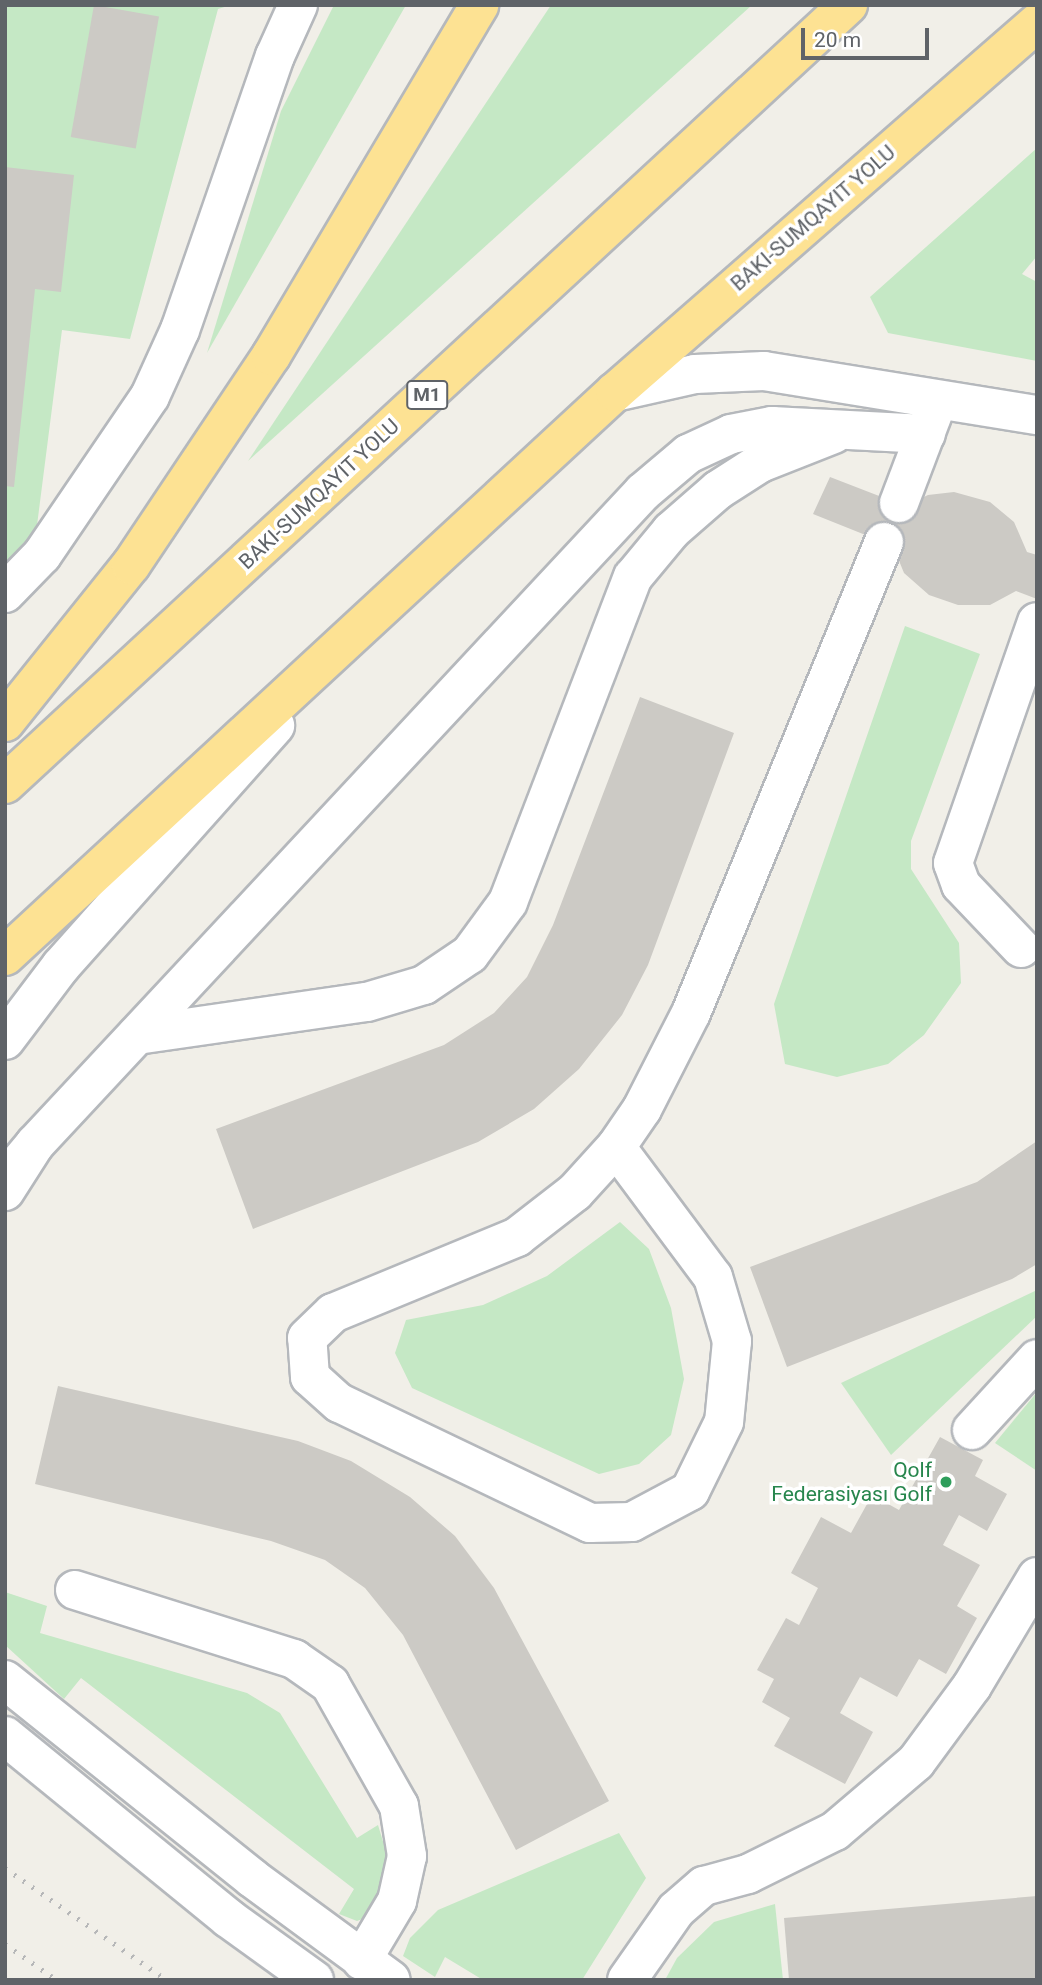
<!DOCTYPE html>
<meta charset="utf-8">
<style>
body{margin:0}
#map{position:relative;width:1042px;height:1985px;overflow:hidden;background:#f1efe8;font-family:Roboto,sans-serif}
div>[style]{position:absolute}
[style*='--x']{left:calc(var(--x)*1px);top:calc(var(--y)*1px);width:calc(var(--w)*1px);rotate:calc(var(--a)*1deg)}
.green>*{inset:0;background:#c5e8c5}
.building>*{inset:0;background:#cccac5;transform-origin:0 0}
.roads{filter:drop-shadow(2px 0 #b5b8bc) drop-shadow(-2px 0 #b5b8bc) drop-shadow(0 2px #b5b8bc) drop-shadow(0 -2px #b5b8bc)}
.minor>*{height:38px;margin:-19px;padding:0 19px;transform-origin:19px;border-radius:19px;background:#fff}
.highway>*{height:38px;margin:-19px;padding:0 19px;transform-origin:19px;border-radius:19px;background:#fde293}
.rail>*{height:5px;margin-top:-2.5px;transform-origin:0;background:repeating-linear-gradient(90deg,#b6b7b8 0 2px,transparent 0 11px)}
.dots>*{width:19px;height:19px;translate:-50% -50%;box-sizing:border-box;border:4px solid #fff;border-radius:50%}
span{translate:-50% -50%;white-space:nowrap;text-align:center;line-height:1.15;-webkit-text-stroke:7px #fff;paint-order:stroke}
.shield-label span{padding:2px 5px;background:#fff;border:2px solid;border-radius:5px;-webkit-text-stroke-width:0}
.shield-label{font-size:19px;color:#5f6368;font-weight:700}
.street-label{font-size:21px;color:#5f6368}
.leisure-label{font-size:21px;color:#27864d}
.right{translate:-100% -50%;text-align:right}
.frame{position:absolute;inset:0;border:7px solid #5f6368;pointer-events:none}
.scale{position:absolute;left:801px;top:28px;width:128px;height:32px;box-sizing:border-box;border:4px solid #5f6368;border-top:0;padding-left:9px;font-size:21px;line-height:24px;white-space:nowrap;color:#5f6368;-webkit-text-stroke:5px #fff;paint-order:stroke}
</style>
<div id="map">
<div class="green">
<div style="clip-path:polygon(5px 5px,231px 5px,218px 9px,130px 339px,62px 330px,35px 541px,5px 565px)"></div>
<div style="clip-path:polygon(334px 5px,406px 5px,207px 353px,281px 111px)"></div>
<div style="clip-path:polygon(551px 5px,752px 5px,248px 461px)"></div>
<div style="clip-path:polygon(1037px 148px,1037px 256px,1022px 274px,1037px 282px,1037px 361px,888px 333px,870px 297px)"></div>
<div style="clip-path:polygon(905px 626px,980px 654px,911px 841px,911px 869px,959px 943px,961px 983px,924px 1035px,888px 1064px,837px 1077px,785px 1064px,774px 1004px)"></div>
<div style="clip-path:polygon(620px 1222px,649px 1249px,671px 1308px,684px 1379px,671px 1435px,639px 1464px,599px 1474px,412px 1388px,395px 1353px,406px 1320px,483px 1305px,547px 1276px)"></div>
<div style="clip-path:polygon(1037px 1290px,1037px 1316px,891px 1455px,841px 1383px)"></div>
<div style="clip-path:polygon(1037px 1392px,1037px 1471px,995px 1443px)"></div>
<div style="clip-path:polygon(5px 1592px,47px 1606px,40px 1633px,247px 1693px,280px 1713px,357px 1838px,378px 1825px,388px 1858px,384px 1890px,370px 1916px,357px 1921px,339px 1914px,354px 1889px,81px 1678px,64px 1699px,5px 1645px)"></div>
<div style="clip-path:polygon(619px 1833px,646px 1878px,582px 1980px,483px 1980px,445px 1957px,435px 1977px,403px 1956px,410px 1938px,438px 1910px)"></div>
<div style="clip-path:polygon(775px 1904px,783px 1980px,665px 1980px,677px 1958px,714px 1922px)"></div>
</div>
<div class="building">
<div style="left:94px;top:5px;width:66px;height:134px;rotate:10deg"></div>
<div style="clip-path:polygon(5px 167px,74px 175px,61px 292px,35px 289px,14px 487px,5px 486px)"></div>
<div style="clip-path:polygon(830px 477px,905px 506px,928px 495px,954px 492px,990px 502px,1014px 522px,1027px 552px,1037px 555px,1037px 599px,1016px 591px,990px 605px,958px 605px,929px 595px,904px 573px,893px 546px,813px 514px)"></div>
<div style="clip-path:polygon(640px 697px,734px 733px,648px 965px,622px 1015px,579px 1069px,534px 1109px,478px 1142px,253px 1229px,216px 1129px,444px 1045px,494px 1013px,527px 977px,553px 925px)"></div>
<div style="clip-path:polygon(1037px 1141px,1037px 1264px,1012px 1279px,787px 1367px,750px 1267px,977px 1182px)"></div>
<div style="clip-path:polygon(58px 1386px,298px 1441px,351px 1461px,410px 1497px,455px 1536px,494px 1588px,609px 1801px,516px 1850px,403px 1635px,365px 1588px,325px 1560px,271px 1541px,35px 1484px)"></div>
<div style="clip-path:polygon(940px 1437px,983px 1460px,975px 1476px,1007px 1494px,987px 1531px,959px 1515px,943px 1545px,980px 1565px,957px 1606px,977px 1618px,946px 1674px,919px 1659px,897px 1697px,860px 1677px,840px 1713px,873px 1732px,845px 1784px,774px 1746px,790px 1718px,762px 1702px,774px 1679px,757px 1670px,786px 1618px,799px 1625px,818px 1588px,791px 1573px,821px 1517px,851px 1533px,872px 1495px,899px 1510px)"></div>
<div style="clip-path:polygon(1037px 1896px,1037px 1980px,789px 1980px,784px 1918px)"></div>
</div>
<div class="roads">
<div class="minor">
<div style="--x:615;--y:392;--w:82;--a:-12.7"></div>
<div style="--x:695;--y:374;--w:69;--a:-2.5"></div>
<div style="--x:764;--y:371;--w:277;--a:9.2"></div>
<div style="--x:899;--y:503;--w:98;--a:-69.2"></div>
<div style="--x:5;--y:593;--w:53;--a:-45.8"></div>
<div style="--x:42;--y:555;--w:192;--a:-55.8"></div>
<div style="--x:150;--y:396;--w:72;--a:-65.6"></div>
<div style="--x:180;--y:330;--w:290;--a:-70.9"></div>
<div style="--x:275;--y:56;--w:56;--a:-65.7"></div>
<div style="--x:1021;--y:948;--w:87;--a:-133.6"></div>
<div style="--x:961;--y:885;--w:23;--a:-110"></div>
<div style="--x:953;--y:863;--w:255;--a:-70.8"></div>
<div style="--x:137;--y:1035;--w:232;--a:-8.2"></div>
<div style="--x:367;--y:1002;--w:59;--a:-16.6"></div>
<div style="--x:424;--y:985;--w:55;--a:-34"></div>
<div style="--x:470;--y:954;--w:64;--a:-53.8"></div>
<div style="--x:508;--y:902;--w:348;--a:-69"></div>
<div style="--x:633;--y:577;--w:60;--a:-50.4"></div>
<div style="--x:671;--y:531;--w:62;--a:-41.1"></div>
<div style="--x:718;--y:490;--w:50;--a:-32.7"></div>
<div style="--x:760;--y:463;--w:79;--a:-21.4"></div>
<div style="--x:5;--y:1040;--w:93;--a:-52.9"></div>
<div style="--x:61;--y:966;--w:322;--a:-48.3"></div>
<div style="--x:35;--y:1144;--w:891;--a:-47"></div>
<div style="--x:643;--y:492;--w:59;--a:-40.2"></div>
<div style="--x:688;--y:454;--w:47;--a:-24.9"></div>
<div style="--x:731;--y:434;--w:42;--a:-11"></div>
<div style="--x:772;--y:426;--w:154;--a:3"></div>
<div style="--x:616;--y:1147;--w:162;--a:53.3"></div>
<div style="--x:713;--y:1277;--w:67;--a:73.5"></div>
<div style="--x:732;--y:1341;--w:81;--a:95.6"></div>
<div style="--x:724;--y:1422;--w:77;--a:116.2"></div>
<div style="--x:690;--y:1491;--w:66;--a:151.9"></div>
<div style="--x:632;--y:1522;--w:42;--a:178.6"></div>
<div style="--x:590;--y:1523;--w:278;--a:-154.4"></div>
<div style="--x:339;--y:1403;--w:39;--a:-138"></div>
<div style="--x:310;--y:1377;--w:39;--a:-94"></div>
<div style="--x:307;--y:1338;--w:36;--a:-44"></div>
<div style="--x:333;--y:1313;--w:199;--a:-22.4"></div>
<div style="--x:517;--y:1237;--w:73;--a:-37.8"></div>
<div style="--x:575;--y:1192;--w:61;--a:-47.7"></div>
<div style="--x:616;--y:1147;--w:46;--a:-55.6"></div>
<div style="--x:642;--y:1109;--w:108;--a:-63"></div>
<div style="--x:691;--y:1013;--w:509;--a:-67.72"></div>
<div style="--x:5;--y:1180;--w:47;--a:-50.2"></div>
<div style="--x:35;--y:1144;--w:56;--a:122.6"></div>
<div style="--x:972;--y:1430;--w:96;--a:-47.5"></div>
<div style="--x:75;--y:1590;--w:230;--a:17.5"></div>
<div style="--x:294;--y:1659;--w:44;--a:34.8"></div>
<div style="--x:330;--y:1684;--w:140;--a:60.5"></div>
<div style="--x:399;--y:1806;--w:51;--a:80.9"></div>
<div style="--x:407;--y:1856;--w:46;--a:102.5"></div>
<div style="--x:397;--y:1901;--w:69;--a:120.7"></div>
<div style="--x:5;--y:1680;--w:317;--a:38.7"></div>
<div style="--x:252;--y:1878;--w:172;--a:36.3"></div>
<div style="--x:5;--y:1736;--w:288;--a:39.2"></div>
<div style="--x:228;--y:1918;--w:106;--a:35.8"></div>
<div style="--x:627;--y:1980;--w:85;--a:-55"></div>
<div style="--x:676;--y:1910;--w:37;--a:-41"></div>
<div style="--x:704;--y:1886;--w:46;--a:-15.3"></div>
<div style="--x:748;--y:1874;--w:97;--a:-26.3"></div>
<div style="--x:835;--y:1831;--w:106;--a:-40.4"></div>
<div style="--x:916;--y:1762;--w:94;--a:-53.6"></div>
<div style="--x:972;--y:1686;--w:127;--a:-59.2"></div>
</div>
<div class="highway">
<div style="--x:5;--y:722;--w:201;--a:-51.3"></div>
<div style="--x:131;--y:565;--w:252;--a:-56.2"></div>
<div style="--x:271;--y:356;--w:408;--a:-59.3"></div>
<div style="--x:5;--y:784;--w:1148;--a:-42.74"></div>
<div style="--x:5;--y:956;--w:831;--a:-42.76"></div>
<div style="--x:615;--y:392;--w:561;--a:-41.17"></div>
</div>
</div>
<div class="rail">
<div style="--x:5;--y:1868;--w:197;--a:34.7"></div>
<div style="--x:5;--y:1944;--w:63;--a:34.7"></div>
</div>
<div class="dots">
<div style="left:946px;top:1482px;background:#2e9e5b"></div>
</div>
<div class="shield-label">
<span style="left:427px;top:395px">M1</span>
</div>
<div class="street-label">
<span style="left:813px;top:218px;rotate:-41deg">BAKI-SUMQAYIT YOLU</span>
<span style="left:319px;top:494px;rotate:-43deg">BAKI-SUMQAYIT YOLU</span>
</div>
<div class="leisure-label">
<span class="right" style="left:932px;top:1482px">Qolf<br>Federasiyası Golf</span>
</div>
<div class="frame"></div>
<div class="scale">20 m</div>
</div>
